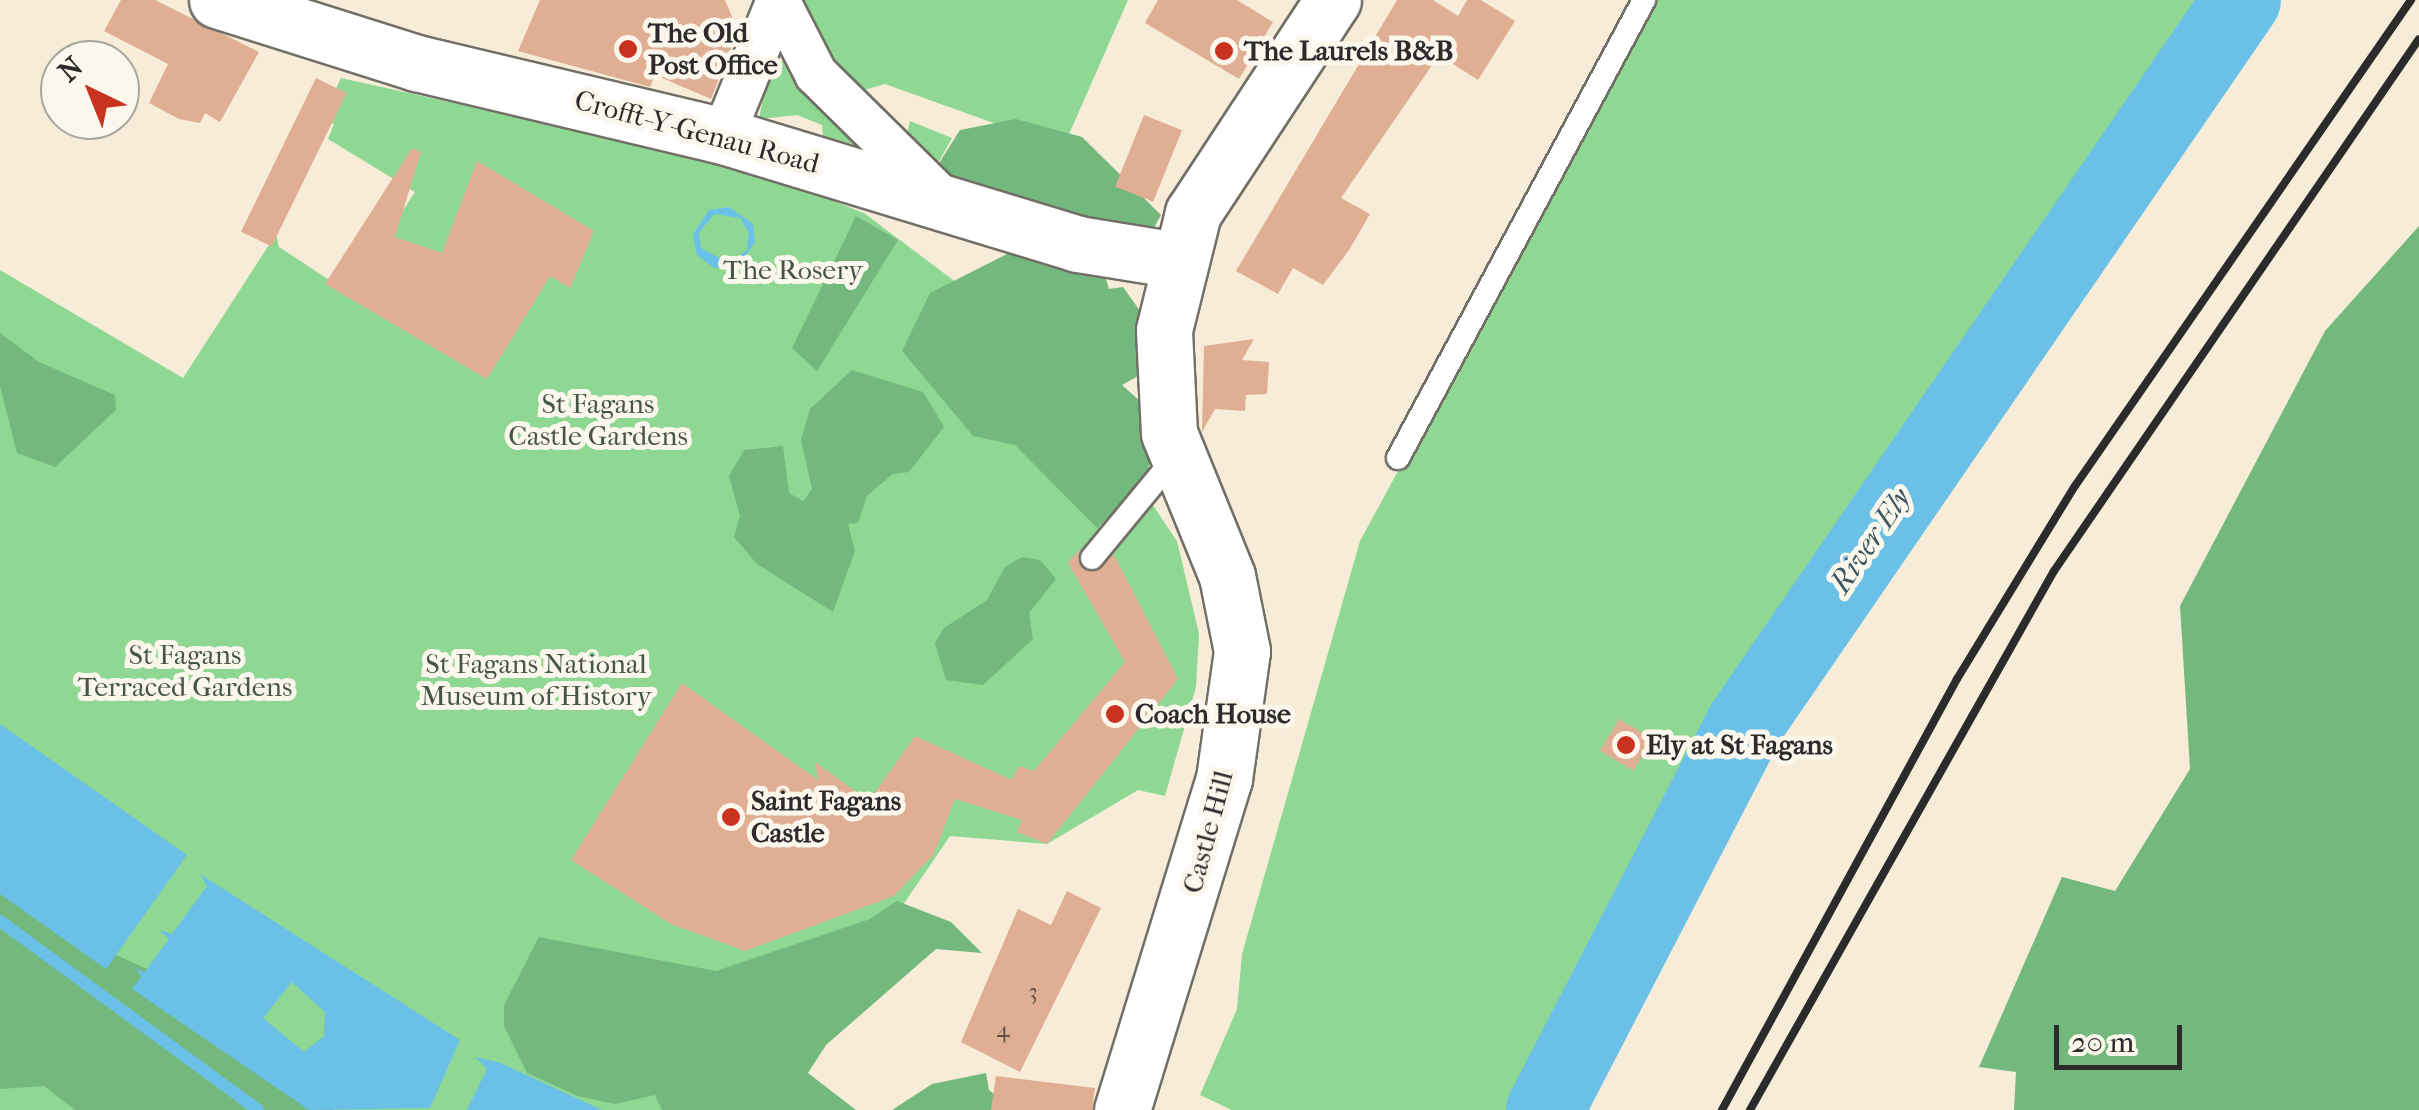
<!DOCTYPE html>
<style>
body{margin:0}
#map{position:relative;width:2419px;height:1110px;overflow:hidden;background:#f6ecd7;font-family:"IM FELL French Canon",serif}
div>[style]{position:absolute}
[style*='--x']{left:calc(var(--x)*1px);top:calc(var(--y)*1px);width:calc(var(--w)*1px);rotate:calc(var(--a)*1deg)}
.green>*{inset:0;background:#8fd893}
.forest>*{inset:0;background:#73b87d}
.water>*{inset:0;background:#6bc0e7}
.stream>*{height:12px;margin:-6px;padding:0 6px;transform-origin:6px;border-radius:6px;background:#6bc0e7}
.river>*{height:78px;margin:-39px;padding:0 39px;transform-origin:39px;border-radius:39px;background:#6bc0e7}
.building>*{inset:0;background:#dfae93;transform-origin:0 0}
.roads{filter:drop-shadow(2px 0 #726f67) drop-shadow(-2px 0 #726f67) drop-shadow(0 2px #726f67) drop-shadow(0 -2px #726f67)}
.lane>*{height:22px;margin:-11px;padding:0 11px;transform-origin:11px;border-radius:11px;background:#fff}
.street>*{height:42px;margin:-21px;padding:0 21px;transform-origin:21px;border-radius:21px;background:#fff}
.secondary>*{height:55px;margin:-27.5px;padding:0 27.5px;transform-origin:27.5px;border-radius:27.5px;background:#fff}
.rail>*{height:8px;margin:-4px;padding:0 4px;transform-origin:4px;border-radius:4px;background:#2b2b2b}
.dots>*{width:28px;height:28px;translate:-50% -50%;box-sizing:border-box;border:5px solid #fbf7ec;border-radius:50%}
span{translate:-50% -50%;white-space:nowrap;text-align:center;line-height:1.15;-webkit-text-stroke:10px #fbf7ec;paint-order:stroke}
.number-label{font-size:22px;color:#584c45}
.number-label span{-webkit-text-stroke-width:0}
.poi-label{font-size:28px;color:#2b2b2b;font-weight:700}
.left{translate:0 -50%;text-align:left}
.street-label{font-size:28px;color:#2b2b2b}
.park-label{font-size:28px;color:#445645}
.water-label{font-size:30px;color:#3e5863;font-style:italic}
.north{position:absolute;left:40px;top:40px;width:100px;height:100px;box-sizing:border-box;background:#fbf7ec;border:2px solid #a8a59f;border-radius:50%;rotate:317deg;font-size:28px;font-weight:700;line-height:40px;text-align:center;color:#2b2b2b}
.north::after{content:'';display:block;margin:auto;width:35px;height:45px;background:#c8321e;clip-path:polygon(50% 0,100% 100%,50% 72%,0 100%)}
.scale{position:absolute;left:2054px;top:1025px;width:128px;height:45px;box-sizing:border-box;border:5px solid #2b2b2b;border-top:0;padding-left:12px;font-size:30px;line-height:35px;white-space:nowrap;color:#2b2b2b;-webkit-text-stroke:8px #fbf7ec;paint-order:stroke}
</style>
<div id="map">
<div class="green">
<div style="clip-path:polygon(800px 0,1128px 0,1063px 148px,885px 84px,861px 91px,826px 66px)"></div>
<div style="clip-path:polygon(1654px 0,2219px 0,1851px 503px,1714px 716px,1513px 1110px,1232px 1110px,1200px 1095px,1237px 1009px,1242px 954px,1360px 541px)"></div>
<div style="clip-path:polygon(785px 61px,793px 65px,872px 149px,823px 136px,822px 125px,797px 115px,759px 119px,770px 62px)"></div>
<div style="clip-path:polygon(341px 78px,751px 169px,864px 213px,1050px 353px,1177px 541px,1199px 634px,1196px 687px,1165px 796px,1138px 790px,1047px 844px,950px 836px,763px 1110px,0 1110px,0 270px,183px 378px,276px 234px,279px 247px,349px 293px,415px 192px,328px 139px,334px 124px,322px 118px)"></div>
<div style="clip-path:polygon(910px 121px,952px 138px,936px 167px,906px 139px)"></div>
</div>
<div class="forest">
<div style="clip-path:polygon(1016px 119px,1082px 137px,1161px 215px,1150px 235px,1101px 263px,1109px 289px,1123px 287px,1150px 325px,1145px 372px,1122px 385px,1142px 403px,1153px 453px,1143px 484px,1097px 528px,1015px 445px,973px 436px,902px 351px,930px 293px,1011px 252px,936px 168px,960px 130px)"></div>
<div style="clip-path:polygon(856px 216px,898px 240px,817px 371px,792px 348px)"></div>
<div style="clip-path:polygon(2419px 226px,2419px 1110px,2014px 1110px,2016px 1072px,1979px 1067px,2062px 877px,2115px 891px,2190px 769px,2180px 606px,2325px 331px)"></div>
<div style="clip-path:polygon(0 333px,39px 362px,115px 395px,116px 410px,55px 467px,17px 453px,0 386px)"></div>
<div style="clip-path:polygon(852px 370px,923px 392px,944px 427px,909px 472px,893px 474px,867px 496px,858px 523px,848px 524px,855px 551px,833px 612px,757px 564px,734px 537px,740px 516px,729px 476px,744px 450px,783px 446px,789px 493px,803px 501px,812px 489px,801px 440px,810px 409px)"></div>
<div style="clip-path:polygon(1022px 557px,1040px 560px,1056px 579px,1029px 613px,1033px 639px,983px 685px,946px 680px,935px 643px,944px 628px,987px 600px,1005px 567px)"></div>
<div style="clip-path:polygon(0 883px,97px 946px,173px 981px,335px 1110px,75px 1110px,44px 1086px,0 1089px)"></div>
<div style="clip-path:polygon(897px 901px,951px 922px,982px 953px,936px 949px,826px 1045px,808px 1073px,856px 1110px,662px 1110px,655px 1095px,615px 1104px,578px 1096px,527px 1073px,504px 1026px,504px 1005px,539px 937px,716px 971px,870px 919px)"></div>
<div style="clip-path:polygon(986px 1073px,989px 1090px,1015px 1110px,892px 1110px,932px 1084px)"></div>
</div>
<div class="water">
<div style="clip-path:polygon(evenodd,729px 207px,753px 224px,755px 243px,736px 267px,714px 268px,697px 255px,693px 234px,709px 210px,729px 207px,715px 214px,740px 218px,749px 233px,747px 250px,728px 263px,701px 248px,699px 232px,715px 214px)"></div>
<div style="clip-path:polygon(0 724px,187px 855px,106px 969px,0 894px)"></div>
<div style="clip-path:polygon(evenodd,200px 874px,460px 1040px,430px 1108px,309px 1110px,132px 989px,141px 977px,135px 967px,144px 973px,169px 939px,159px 930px,172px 934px,207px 886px,200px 874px,292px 982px,325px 1012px,324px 1036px,304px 1052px,263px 1018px,292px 982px)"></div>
<div style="clip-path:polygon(475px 1057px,498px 1062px,602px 1110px,467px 1110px,487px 1069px)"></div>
</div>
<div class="stream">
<div style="--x:0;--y:921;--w:320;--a:36.2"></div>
</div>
<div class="river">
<div style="--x:1545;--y:1110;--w:435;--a:-62.6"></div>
<div style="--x:1745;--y:724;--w:878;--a:-55.53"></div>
</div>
<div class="building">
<div style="clip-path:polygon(121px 0,155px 0,259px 52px,220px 122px,205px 113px,200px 123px,179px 119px,149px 103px,168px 64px,104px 31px)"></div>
<div style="clip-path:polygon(540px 0,725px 0,738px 31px,711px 99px,655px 75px,650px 87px,518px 51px)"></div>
<div style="clip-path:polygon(1158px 0,1237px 0,1273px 22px,1239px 79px,1145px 23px)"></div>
<div style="clip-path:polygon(1397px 0,1433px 0,1458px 16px,1467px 0,1481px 0,1515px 21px,1478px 80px,1439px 55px,1341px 198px,1370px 214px,1349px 250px,1323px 285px,1293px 268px,1278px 294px,1236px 271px)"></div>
<div style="left:316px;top:78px;width:34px;height:171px;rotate:26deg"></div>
<div style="left:1144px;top:115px;width:41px;height:77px;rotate:22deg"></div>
<div style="clip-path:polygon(412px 148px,421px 152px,395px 237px,442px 253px,477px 161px,594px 231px,570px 288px,550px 276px,487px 379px,325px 284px)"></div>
<div style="clip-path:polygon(1254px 339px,1242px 360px,1269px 362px,1267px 394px,1246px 395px,1245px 411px,1215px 409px,1202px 432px,1204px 346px)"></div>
<div style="clip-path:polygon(1080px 549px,1089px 572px,1114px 555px,1178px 679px,1047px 844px,1017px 832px,1022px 820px,955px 799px,934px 854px,894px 896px,745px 951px,671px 924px,571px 860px,682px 683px,818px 780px,815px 762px,869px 801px,915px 736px,1012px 780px,1019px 766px,1034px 771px,1125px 662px,1068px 563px)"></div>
<div style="left:1619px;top:719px;width:39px;height:37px;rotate:31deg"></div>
<div style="clip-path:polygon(1067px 891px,1101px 908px,1020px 1072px,961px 1042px,1018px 909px,1051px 925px)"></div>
<div style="clip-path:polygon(996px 1076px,1095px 1088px,1092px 1110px,991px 1110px)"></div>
</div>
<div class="roads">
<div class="lane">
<div style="--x:1398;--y:458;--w:520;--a:-61.76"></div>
<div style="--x:1092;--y:558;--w:132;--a:-50.5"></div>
</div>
<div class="street">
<div style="--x:778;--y:0;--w:83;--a:62.8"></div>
<div style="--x:816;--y:74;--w:187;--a:44.6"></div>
<div style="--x:723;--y:136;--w:147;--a:-68"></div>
</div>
<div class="secondary">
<div style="--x:217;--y:0;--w:210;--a:17.5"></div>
<div style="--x:417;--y:63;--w:315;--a:13.4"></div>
<div style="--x:723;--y:136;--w:371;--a:16.9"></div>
<div style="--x:1078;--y:244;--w:100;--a:9.2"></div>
<div style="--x:1122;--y:1110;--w:346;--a:-72.9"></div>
<div style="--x:1224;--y:779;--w:129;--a:-82"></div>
<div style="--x:1242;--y:651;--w:76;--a:-101.3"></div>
<div style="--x:1227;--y:576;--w:154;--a:-112.1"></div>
<div style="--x:1169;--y:433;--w:103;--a:-92.8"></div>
<div style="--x:1164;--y:330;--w:121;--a:-76.1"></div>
<div style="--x:1193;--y:213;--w:255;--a:-56.7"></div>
</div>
</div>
<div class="rail">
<div style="--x:1722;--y:1110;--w:491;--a:-61.4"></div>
<div style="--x:1957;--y:679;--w:226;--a:-58.6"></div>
<div style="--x:2075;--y:486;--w:591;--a:-55.34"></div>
<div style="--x:1750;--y:1110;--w:619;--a:-60.58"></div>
<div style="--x:2054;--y:571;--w:645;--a:-55.55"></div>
</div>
<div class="dots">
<div style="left:628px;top:49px;background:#c8321e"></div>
<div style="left:1224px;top:51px;background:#c8321e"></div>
<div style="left:1115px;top:714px;background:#c8321e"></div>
<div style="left:1626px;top:745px;background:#c8321e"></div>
<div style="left:731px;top:817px;background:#c8321e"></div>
</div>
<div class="number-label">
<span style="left:1033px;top:993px">3</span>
<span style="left:1003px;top:1031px">4</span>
</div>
<div class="poi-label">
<span class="left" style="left:648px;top:49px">The Old<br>Post Office</span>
<span class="left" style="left:1244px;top:51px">The Laurels B&amp;B</span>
<span class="left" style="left:1135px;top:714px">Coach House</span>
<span class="left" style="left:1646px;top:745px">Ely at St Fagans</span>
<span class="left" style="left:751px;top:817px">Saint Fagans<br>Castle</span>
</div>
<div class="street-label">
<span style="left:697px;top:132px;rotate:15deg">Crofft-Y-Genau Road</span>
<span style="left:1208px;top:832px;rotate:-75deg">Castle Hill</span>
</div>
<div class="park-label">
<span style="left:793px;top:270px">The Rosery</span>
<span style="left:598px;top:420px">St Fagans<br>Castle Gardens</span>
<span style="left:185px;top:671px">St Fagans<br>Terraced Gardens</span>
<span style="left:536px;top:680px">St Fagans National<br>Museum of History</span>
</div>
<div class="water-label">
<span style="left:1871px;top:541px;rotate:-56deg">River Ely</span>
</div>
<div class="north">N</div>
<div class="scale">20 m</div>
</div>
